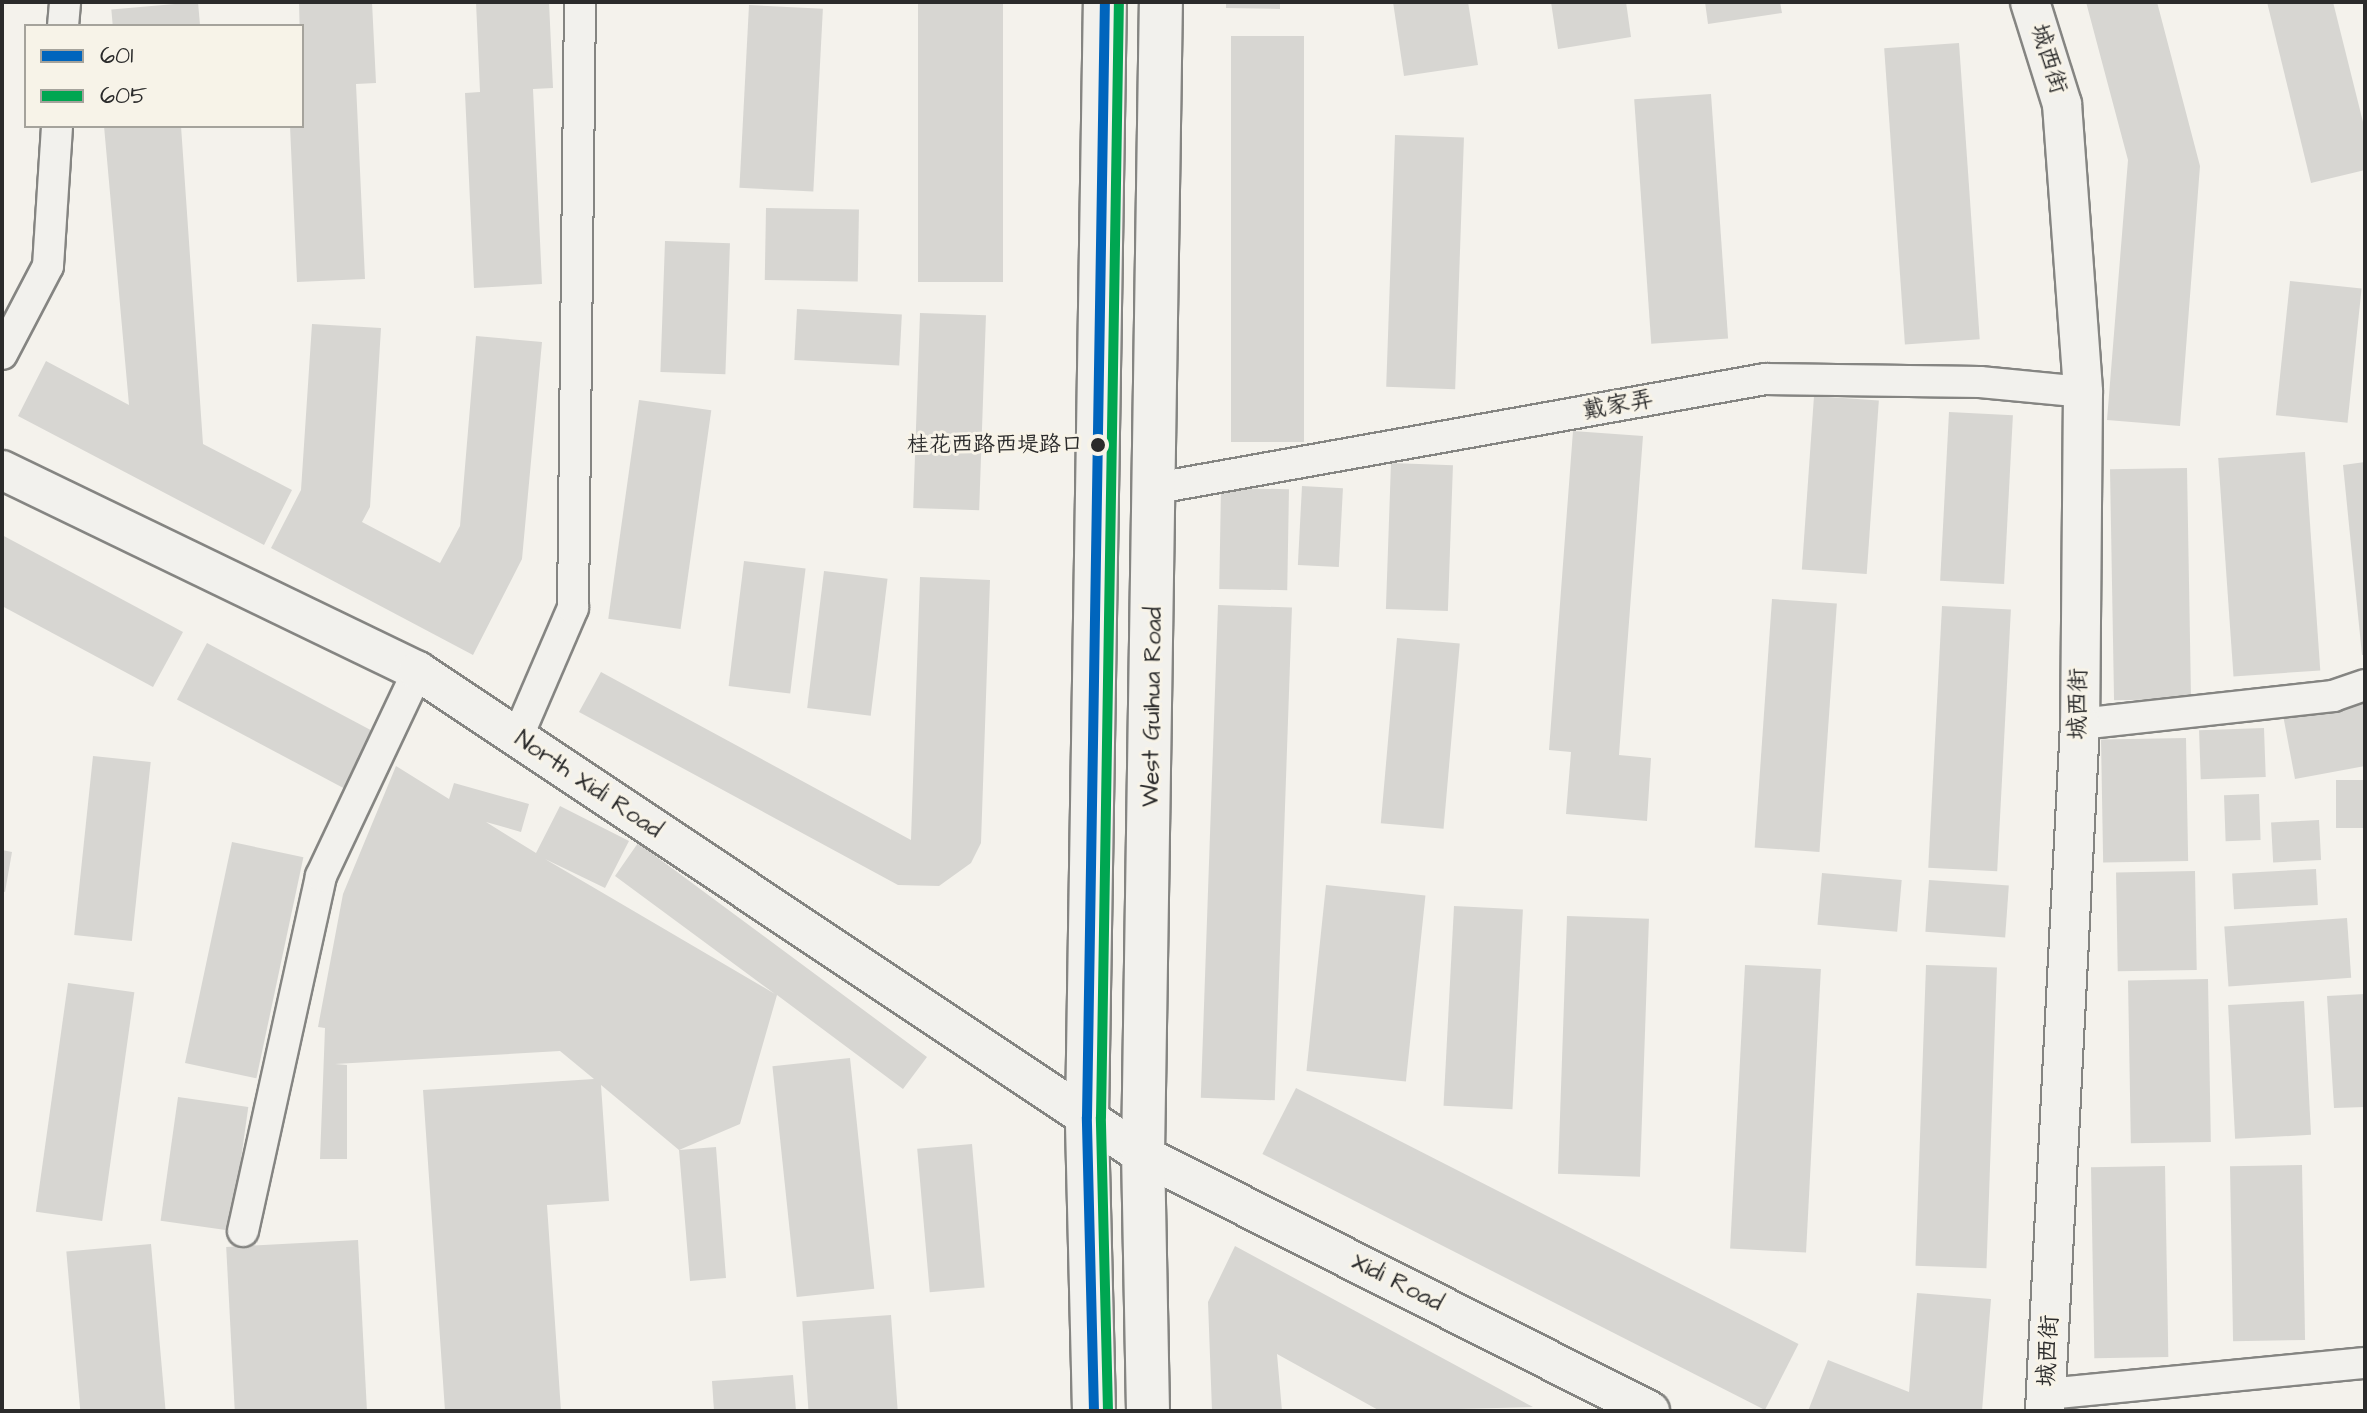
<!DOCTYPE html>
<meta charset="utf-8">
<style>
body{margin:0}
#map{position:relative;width:2367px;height:1413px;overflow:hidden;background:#f4f2ec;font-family:"Architects Daughter","LXGW WenKai TC",sans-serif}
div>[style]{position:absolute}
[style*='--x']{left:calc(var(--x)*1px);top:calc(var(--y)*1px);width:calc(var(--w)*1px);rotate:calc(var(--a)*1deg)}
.building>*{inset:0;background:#d7d6d2;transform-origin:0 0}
.roads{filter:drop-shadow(2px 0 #858582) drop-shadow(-2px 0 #858582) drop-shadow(0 2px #858582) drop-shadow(0 -2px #858582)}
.minor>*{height:30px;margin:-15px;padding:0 15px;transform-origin:15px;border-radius:15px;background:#f2f1ed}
.tertiary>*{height:38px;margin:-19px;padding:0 19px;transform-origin:19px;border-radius:19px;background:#f2f1ed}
.secondary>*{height:42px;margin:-21px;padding:0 21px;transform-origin:21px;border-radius:21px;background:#f2f1ed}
.bus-1>*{height:10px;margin:-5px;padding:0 5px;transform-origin:5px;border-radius:5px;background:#0065bd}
.bus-2>*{height:10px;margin:-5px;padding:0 5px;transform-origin:5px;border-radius:5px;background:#00a651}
.dots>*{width:22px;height:22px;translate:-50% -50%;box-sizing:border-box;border:4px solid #f7f3e8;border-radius:50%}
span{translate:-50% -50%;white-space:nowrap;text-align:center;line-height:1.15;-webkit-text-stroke:6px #f7f3e8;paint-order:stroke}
.bus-label{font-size:22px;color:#2b2b2b}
.right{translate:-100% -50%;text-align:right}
.street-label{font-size:24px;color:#2b2b2b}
.frame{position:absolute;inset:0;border:4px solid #2b2b2b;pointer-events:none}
.legend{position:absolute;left:24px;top:24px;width:280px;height:104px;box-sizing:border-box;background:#f7f3e8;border:2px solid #a5a39c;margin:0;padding:10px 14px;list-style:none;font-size:24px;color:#2b2b2b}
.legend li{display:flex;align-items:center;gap:16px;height:40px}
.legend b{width:40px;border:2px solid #a5a39c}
</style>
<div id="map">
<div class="building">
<div style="left:198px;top:2px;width:24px;height:87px;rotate:85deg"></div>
<div style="clip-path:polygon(299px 2px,372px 2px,376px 83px,356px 84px,365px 279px,297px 282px,290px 126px,302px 126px)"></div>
<div style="clip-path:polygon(476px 2px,549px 2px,553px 88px,533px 89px,542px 284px,474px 288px,465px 93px,480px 92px)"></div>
<div style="left:918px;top:2px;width:85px;height:280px"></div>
<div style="clip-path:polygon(1226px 2px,1280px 2px,1280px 9px,1226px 8px)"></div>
<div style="clip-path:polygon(1393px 2px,1468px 2px,1478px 65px,1404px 76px)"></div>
<div style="clip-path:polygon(1551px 2px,1626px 2px,1631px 37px,1558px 49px)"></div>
<div style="clip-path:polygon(1705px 2px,1780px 2px,1782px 13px,1708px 24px)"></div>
<div style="clip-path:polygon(2086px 2px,2157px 2px,2200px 166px,2180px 426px,2107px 420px,2128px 160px)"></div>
<div style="clip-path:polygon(2267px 2px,2333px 2px,2365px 130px,2365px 170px,2311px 183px)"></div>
<div style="left:749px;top:5px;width:74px;height:183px;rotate:3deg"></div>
<div style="left:1231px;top:36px;width:73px;height:406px"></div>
<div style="left:1959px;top:43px;width:297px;height:75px;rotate:86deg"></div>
<div style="left:1711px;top:94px;width:245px;height:77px;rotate:86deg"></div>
<div style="clip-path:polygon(104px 126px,181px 126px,203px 444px,292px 490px,264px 545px,18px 416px,46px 361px,129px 405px)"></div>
<div style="left:1395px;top:135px;width:69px;height:252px;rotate:2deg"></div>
<div style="left:766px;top:208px;width:93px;height:72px;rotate:1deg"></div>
<div style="left:665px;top:241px;width:65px;height:131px;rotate:2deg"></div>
<div style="left:2290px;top:281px;width:72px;height:135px;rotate:6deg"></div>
<div style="left:797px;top:309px;width:105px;height:51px;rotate:3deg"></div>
<div style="left:920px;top:313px;width:66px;height:195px;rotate:2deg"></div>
<div style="clip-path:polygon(312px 324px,381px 328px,370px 507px,362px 522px,440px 563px,460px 526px,476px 336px,542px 342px,522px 559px,473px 655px,271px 548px,301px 490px)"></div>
<div style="left:1814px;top:396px;width:65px;height:174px;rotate:4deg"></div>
<div style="left:639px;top:400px;width:73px;height:221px;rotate:8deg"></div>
<div style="left:1949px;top:412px;width:64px;height:169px;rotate:3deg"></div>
<div style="clip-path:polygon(1573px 431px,1643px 436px,1619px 755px,1651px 758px,1647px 821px,1566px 814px,1571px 752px,1549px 750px)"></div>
<div style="left:2305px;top:452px;width:219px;height:87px;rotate:86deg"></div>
<div style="clip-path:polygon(2365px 462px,2365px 655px,2362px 655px,2343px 465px)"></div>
<div style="left:1391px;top:463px;width:62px;height:146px;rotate:2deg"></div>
<div style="left:2187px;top:468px;width:231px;height:77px;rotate:89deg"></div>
<div style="left:1302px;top:486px;width:41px;height:79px;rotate:3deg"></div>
<div style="left:1221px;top:488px;width:68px;height:101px;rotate:1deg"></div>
<div style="clip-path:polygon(2px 535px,183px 632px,153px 687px,2px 606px)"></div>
<div style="left:744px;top:561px;width:62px;height:126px;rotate:7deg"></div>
<div style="left:824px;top:571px;width:64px;height:138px;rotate:7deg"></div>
<div style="clip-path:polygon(920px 577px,990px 580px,981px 843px,971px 863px,939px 886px,898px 885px,579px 712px,601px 672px,911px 840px)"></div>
<div style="left:1772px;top:599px;width:65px;height:249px;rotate:4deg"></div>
<div style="left:1218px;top:605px;width:74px;height:493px;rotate:2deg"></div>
<div style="left:1942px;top:606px;width:69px;height:262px;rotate:3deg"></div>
<div style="left:1397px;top:638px;width:63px;height:186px;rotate:5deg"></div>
<div style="left:207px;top:643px;width:189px;height:64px;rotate:28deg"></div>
<div style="clip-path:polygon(2365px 700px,2365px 766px,2295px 779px,2283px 715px)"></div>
<div style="left:2264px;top:728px;width:49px;height:65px;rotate:88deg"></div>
<div style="left:2186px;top:738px;width:123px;height:85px;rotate:89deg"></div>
<div style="left:93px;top:756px;width:58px;height:180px;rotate:6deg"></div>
<div style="clip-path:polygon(396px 766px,449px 799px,454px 783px,529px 804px,521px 832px,486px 822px,536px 853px,560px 806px,629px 841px,605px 888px,545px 859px,775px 994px,615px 876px,638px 843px,927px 1057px,903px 1089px,777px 995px,740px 1124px,679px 1150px,716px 1147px,726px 1278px,690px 1281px,679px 1150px,601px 1085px,609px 1201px,547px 1205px,561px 1411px,445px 1411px,423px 1090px,594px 1079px,560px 1051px,335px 1064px,347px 1065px,347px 1159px,320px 1159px,325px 1028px,318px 1027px,343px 894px)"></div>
<div style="left:2365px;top:780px;width:48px;height:29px;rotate:90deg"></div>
<div style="left:2259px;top:794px;width:46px;height:35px;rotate:88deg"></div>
<div style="left:2319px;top:820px;width:40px;height:48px;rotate:87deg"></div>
<div style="left:232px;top:842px;width:73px;height:226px;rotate:12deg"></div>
<div style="clip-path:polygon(2px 850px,12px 852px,5px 892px,2px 891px)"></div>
<div style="left:2316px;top:869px;width:36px;height:84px;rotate:87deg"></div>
<div style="left:2195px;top:871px;width:99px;height:79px;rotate:89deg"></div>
<div style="left:1822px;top:873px;width:80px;height:52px;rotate:5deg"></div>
<div style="left:1929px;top:880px;width:80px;height:52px;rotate:4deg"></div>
<div style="left:1326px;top:885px;width:100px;height:187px;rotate:6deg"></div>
<div style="left:1454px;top:906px;width:69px;height:200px;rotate:3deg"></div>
<div style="left:1567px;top:916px;width:82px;height:258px;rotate:2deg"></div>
<div style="left:2347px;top:918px;width:60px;height:123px;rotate:86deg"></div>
<div style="left:1745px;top:965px;width:76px;height:284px;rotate:3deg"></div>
<div style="left:1926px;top:965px;width:71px;height:301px;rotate:2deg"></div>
<div style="left:2208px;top:979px;width:163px;height:80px;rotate:89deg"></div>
<div style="left:68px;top:983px;width:67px;height:231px;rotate:8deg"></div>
<div style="clip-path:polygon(2365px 994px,2365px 1107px,2334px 1108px,2327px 996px)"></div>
<div style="left:2304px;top:1001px;width:134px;height:76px;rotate:87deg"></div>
<div style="left:850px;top:1058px;width:232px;height:78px;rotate:84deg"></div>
<div style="left:1296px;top:1088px;width:564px;height:74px;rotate:27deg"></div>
<div style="left:178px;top:1097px;width:71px;height:125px;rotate:8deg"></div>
<div style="left:972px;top:1144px;width:144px;height:55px;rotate:85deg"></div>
<div style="left:2302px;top:1165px;width:175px;height:72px;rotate:89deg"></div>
<div style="left:2165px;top:1166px;width:191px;height:74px;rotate:89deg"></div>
<div style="left:358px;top:1240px;width:171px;height:132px;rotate:87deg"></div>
<div style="left:151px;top:1244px;width:168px;height:85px;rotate:85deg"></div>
<div style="clip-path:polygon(1235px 1246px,1533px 1407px,1380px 1411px,1277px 1354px,1282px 1411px,1212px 1411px,1208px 1302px)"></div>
<div style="clip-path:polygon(1917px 1293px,1991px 1299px,1982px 1411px,1808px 1411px,1828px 1360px,1909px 1392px)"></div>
<div style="left:891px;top:1315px;width:96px;height:89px;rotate:86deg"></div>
<div style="clip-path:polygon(793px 1375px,796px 1411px,714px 1411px,712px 1381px)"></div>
</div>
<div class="roads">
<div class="minor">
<div style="--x:63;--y:26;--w:24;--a:-85"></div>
<div style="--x:2;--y:354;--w:99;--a:-62.4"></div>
<div style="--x:48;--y:266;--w:140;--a:-86.3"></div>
<div style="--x:1157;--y:488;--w:618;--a:-10.16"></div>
<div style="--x:1765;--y:379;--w:215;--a:0.8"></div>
<div style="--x:1980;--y:382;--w:103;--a:5.5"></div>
<div style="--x:2080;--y:724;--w:255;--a:-6.3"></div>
<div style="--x:2333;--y:696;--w:34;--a:-19"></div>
<div style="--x:517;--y:738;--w:142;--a:-66.7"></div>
<div style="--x:573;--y:608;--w:606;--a:-89.34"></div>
<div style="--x:243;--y:1231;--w:363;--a:-77.6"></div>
<div style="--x:321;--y:876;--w:227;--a:-64.7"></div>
<div style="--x:2047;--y:1394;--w:320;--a:-5.6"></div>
</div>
<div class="tertiary">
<div style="--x:2030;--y:2;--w:107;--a:72.6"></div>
<div style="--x:2062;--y:104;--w:289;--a:85.8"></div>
<div style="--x:2083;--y:392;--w:332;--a:90.5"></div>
<div style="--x:2080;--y:724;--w:688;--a:92.92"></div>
<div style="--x:2;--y:470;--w:462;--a:25.8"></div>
<div style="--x:418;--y:671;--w:872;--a:33.73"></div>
<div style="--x:1143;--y:1155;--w:568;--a:26.79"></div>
</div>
<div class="secondary">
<div style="--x:1094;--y:1411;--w:294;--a:-91.4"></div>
<div style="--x:1087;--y:1117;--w:1115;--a:-89.08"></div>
<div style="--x:1148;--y:1411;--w:256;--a:-91.1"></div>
<div style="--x:1143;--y:1155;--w:1153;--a:-89.11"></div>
</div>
</div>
<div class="bus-1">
<div style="--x:1094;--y:1411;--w:294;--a:-91.4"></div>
<div style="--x:1087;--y:1117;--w:1115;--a:-89.08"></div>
</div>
<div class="bus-2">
<div style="--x:1108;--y:1411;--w:294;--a:-91.4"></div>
<div style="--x:1101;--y:1117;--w:1115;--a:-89.08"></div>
</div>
<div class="dots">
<div style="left:1098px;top:445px;background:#2b2b2b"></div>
</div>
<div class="bus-label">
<span class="right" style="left:1083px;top:445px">桂花西路西堤路口</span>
</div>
<div class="street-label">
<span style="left:2048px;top:59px;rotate:73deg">城西街</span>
<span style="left:1618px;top:406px;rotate:-10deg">戴家弄</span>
<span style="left:2079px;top:704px;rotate:-89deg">城西街</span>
<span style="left:1153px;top:707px;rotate:-89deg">West Guihua Road</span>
<span style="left:588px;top:785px;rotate:34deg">North Xidi Road</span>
<span style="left:1397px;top:1283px;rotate:27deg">Xidi Road</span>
<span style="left:2049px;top:1351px;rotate:-87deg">城西街</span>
</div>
<div class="frame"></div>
<ul class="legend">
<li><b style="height:10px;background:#0065bd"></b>601</li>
<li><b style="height:10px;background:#00a651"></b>605</li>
</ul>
</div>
